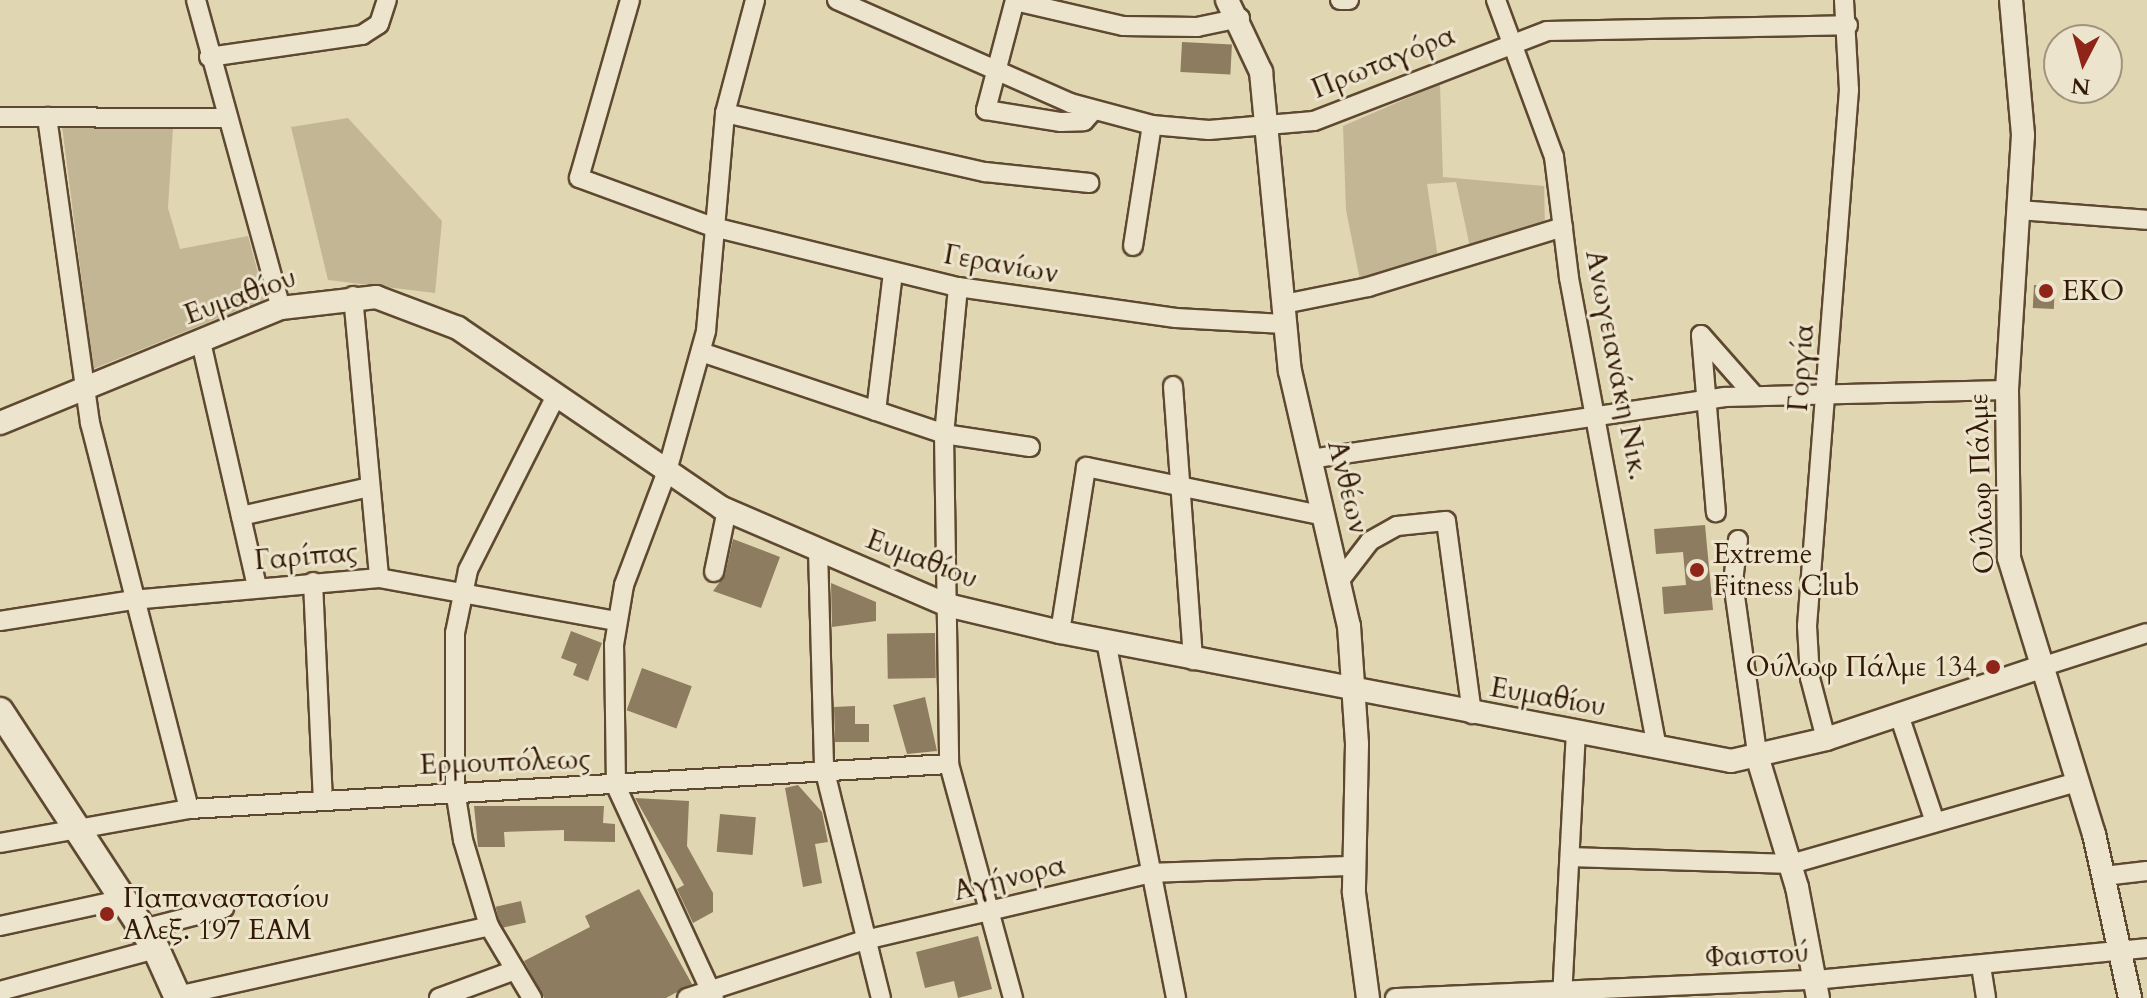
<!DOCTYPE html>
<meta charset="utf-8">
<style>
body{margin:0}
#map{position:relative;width:2147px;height:998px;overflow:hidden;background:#e1d6b2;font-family:Cardo,serif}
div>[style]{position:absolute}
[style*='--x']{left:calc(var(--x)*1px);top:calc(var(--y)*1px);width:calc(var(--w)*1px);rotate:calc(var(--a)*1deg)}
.green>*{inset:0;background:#c3b695}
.building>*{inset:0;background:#8d7c5f;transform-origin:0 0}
.roads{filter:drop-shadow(2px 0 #5e4930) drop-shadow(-2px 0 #5e4930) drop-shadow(0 2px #5e4930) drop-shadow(0 -2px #5e4930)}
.minor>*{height:18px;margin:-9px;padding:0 9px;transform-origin:9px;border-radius:9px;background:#ece4cd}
.tertiary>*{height:22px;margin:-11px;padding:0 11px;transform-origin:11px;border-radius:11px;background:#ece4cd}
.secondary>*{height:26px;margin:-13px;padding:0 13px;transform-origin:13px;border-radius:13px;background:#ece4cd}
.dots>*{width:22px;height:22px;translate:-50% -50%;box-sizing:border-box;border:4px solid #ece4cd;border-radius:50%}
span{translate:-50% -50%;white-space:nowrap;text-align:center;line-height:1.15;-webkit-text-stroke:6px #ece4cd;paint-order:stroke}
.street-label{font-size:28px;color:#331a05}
.poi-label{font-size:28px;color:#331a05}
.left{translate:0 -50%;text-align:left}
.right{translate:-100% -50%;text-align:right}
.north{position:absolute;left:2043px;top:24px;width:80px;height:80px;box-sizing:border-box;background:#ece4cd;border:2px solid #a2937d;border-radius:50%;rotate:186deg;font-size:22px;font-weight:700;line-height:32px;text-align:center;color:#331a05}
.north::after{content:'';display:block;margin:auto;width:28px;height:36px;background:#8f2418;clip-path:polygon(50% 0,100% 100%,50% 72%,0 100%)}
</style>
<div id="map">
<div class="green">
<div style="clip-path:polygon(1440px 84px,1443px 177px,1544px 186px,1545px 226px,1470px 247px,1456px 182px,1427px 184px,1438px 258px,1360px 280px,1346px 210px,1343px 126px)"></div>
<div style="clip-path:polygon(348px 118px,442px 221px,435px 293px,328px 280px,291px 127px)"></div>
<div style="clip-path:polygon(62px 126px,173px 128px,168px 208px,180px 249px,248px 236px,265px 299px,93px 369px)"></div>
</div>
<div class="building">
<div style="left:1182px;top:42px;width:50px;height:30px;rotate:3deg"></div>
<div style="left:2034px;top:285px;width:21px;height:23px;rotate:3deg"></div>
<div style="clip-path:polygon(1705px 525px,1713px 610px,1664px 614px,1662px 587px,1686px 585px,1683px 552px,1656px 554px,1654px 529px)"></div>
<div style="clip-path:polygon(733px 539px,780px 557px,761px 608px,713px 591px,725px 575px)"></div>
<div style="clip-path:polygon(831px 583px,876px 602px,876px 621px,832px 627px)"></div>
<div style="clip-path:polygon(571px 631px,602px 643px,588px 681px,573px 675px,577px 664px,561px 658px)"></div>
<div style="left:935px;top:633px;width:45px;height:48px;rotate:89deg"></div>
<div style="left:642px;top:668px;width:53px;height:45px;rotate:20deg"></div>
<div style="clip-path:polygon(925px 697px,937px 751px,907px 754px,893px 705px)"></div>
<div style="clip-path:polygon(855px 706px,855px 724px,869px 724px,869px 742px,835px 742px,834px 707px)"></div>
<div style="clip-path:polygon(798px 785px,822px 812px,828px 842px,815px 844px,822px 883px,803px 887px,785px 788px)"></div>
<div style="clip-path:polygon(635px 798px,689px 801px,687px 846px,713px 893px,713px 912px,693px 923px,677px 889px,684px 885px)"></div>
<div style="clip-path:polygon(474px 806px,604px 806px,603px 823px,615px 824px,615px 842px,564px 841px,564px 830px,504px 832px,505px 847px,478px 847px)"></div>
<div style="left:720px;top:814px;width:36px;height:38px;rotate:5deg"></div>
<div style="clip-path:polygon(639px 889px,692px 984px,666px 998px,544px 998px,524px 961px,590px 927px,585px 916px)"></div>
<div style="left:521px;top:901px;width:22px;height:26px;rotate:77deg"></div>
<div style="clip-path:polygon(978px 936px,992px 989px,958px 998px,954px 981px,925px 988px,916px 952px)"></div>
</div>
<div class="roads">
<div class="minor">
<div style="--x:196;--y:0;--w:320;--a:74.6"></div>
<div style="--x:630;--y:0;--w:185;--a:106"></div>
<div style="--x:579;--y:178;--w:143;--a:20.1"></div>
<div style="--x:713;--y:227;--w:252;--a:13.8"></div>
<div style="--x:958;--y:287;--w:220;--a:8.1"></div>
<div style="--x:1176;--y:318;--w:108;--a:3.2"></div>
<div style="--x:837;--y:0;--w:255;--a:23.8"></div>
<div style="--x:1070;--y:103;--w:85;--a:15"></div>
<div style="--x:1152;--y:125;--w:57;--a:5"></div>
<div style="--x:1209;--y:130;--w:105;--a:-4.9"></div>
<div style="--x:1314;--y:121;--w:250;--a:-21.1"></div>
<div style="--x:1547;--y:31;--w:301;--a:-1.1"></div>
<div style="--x:1015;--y:0;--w:114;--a:104.8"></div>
<div style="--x:986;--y:110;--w:76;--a:9.1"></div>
<div style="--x:1061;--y:122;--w:23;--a:-2"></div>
<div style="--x:1084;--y:121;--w:13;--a:-48"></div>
<div style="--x:1340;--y:0;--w:9;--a:0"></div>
<div style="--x:1496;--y:0;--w:167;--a:69.7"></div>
<div style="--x:1554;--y:157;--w:122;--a:82.9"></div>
<div style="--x:1569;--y:278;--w:478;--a:79.4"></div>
<div style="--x:1015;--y:1;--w:111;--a:13"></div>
<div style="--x:1123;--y:26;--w:74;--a:0.8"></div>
<div style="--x:1197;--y:27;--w:44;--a:-11.8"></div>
<div style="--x:209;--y:57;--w:155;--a:-8.2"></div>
<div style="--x:362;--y:35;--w:20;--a:-33"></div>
<div style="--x:379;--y:24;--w:25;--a:-72"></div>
<div style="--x:725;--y:113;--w:267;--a:12.8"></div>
<div style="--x:985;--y:172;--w:105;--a:6"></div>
<div style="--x:0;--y:117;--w:224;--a:0.3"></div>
<div style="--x:47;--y:117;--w:309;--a:82"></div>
<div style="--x:90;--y:423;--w:398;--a:75.6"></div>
<div style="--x:2018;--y:210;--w:129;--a:4.4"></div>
<div style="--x:1133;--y:246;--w:122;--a:-81.1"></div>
<div style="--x:958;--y:287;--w:148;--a:95.4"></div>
<div style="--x:944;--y:434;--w:330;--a:89.1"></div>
<div style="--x:949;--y:764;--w:243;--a:74.7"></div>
<div style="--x:353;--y:296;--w:283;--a:84.7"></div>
<div style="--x:1284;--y:304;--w:86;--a:-11.4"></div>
<div style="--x:1368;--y:287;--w:204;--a:-17.1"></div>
<div style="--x:1701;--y:335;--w:178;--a:85.2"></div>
<div style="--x:1701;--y:335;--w:79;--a:48.6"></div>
<div style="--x:201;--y:342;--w:251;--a:77.1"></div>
<div style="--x:701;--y:352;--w:256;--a:18.6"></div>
<div style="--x:944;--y:434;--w:87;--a:8.6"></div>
<div style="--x:1173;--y:386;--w:275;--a:85.8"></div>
<div style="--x:876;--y:411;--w:140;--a:-83"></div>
<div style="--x:1310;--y:459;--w:419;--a:-8.5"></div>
<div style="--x:1724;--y:397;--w:283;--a:-1.4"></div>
<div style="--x:241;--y:516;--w:132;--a:-12.7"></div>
<div style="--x:1738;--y:540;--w:42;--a:96.8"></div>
<div style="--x:1733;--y:582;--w:179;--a:82"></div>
<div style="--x:818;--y:550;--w:218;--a:88.4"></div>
<div style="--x:824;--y:768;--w:237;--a:76.1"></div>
<div style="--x:714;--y:572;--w:63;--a:-78.2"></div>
<div style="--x:1340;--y:580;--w:49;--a:-52.4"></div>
<div style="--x:1370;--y:541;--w:31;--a:-29"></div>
<div style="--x:1397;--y:526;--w:49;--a:-5.8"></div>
<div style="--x:1446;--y:521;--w:195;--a:82.3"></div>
<div style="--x:313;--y:582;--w:217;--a:87.4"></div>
<div style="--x:0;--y:621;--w:134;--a:-9"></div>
<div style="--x:132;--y:600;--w:248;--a:-5.1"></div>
<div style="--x:379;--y:578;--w:240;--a:10.3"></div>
<div style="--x:1060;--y:632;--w:167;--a:-81"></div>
<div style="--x:1086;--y:467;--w:243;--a:11.6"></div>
<div style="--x:1106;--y:641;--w:364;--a:78.9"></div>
<div style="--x:2038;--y:668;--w:114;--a:-17.8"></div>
<div style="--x:1899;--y:715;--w:110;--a:71.4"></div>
<div style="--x:1826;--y:739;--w:63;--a:-104.7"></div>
<div style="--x:1810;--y:678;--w:52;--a:-93.3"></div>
<div style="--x:1807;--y:626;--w:538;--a:-85.52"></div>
<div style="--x:1849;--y:90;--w:90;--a:-93.2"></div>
<div style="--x:0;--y:843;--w:192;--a:-10.2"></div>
<div style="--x:189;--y:809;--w:761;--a:-3.39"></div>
<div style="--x:1570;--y:857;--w:221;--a:1.8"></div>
<div style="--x:1791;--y:864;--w:298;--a:-16"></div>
<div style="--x:2104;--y:876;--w:43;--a:-6.6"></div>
<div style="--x:0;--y:926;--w:127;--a:-12.3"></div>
<div style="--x:143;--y:929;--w:84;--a:-14.5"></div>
<div style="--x:1981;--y:966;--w:32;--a:81"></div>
<div style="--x:0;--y:991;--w:162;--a:-15.1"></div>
<div style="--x:177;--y:996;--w:320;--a:-12.6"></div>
<div style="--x:439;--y:998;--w:81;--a:-20.2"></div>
<div style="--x:532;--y:998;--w:84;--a:-120.8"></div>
<div style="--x:489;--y:926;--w:90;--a:-106.8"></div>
<div style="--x:463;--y:840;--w:51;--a:-99.1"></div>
<div style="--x:455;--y:790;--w:157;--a:-90"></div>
<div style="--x:455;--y:633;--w:64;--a:-78.3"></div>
<div style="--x:468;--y:570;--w:195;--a:-63.2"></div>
<div style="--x:687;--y:998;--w:183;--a:-18.1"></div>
<div style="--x:861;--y:941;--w:297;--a:-13.2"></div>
<div style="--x:1150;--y:873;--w:204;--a:-2"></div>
<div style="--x:714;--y:998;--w:234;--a:-114.8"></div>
<div style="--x:616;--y:786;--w:141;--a:-90.8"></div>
<div style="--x:614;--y:645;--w:61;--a:-80.5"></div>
<div style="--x:624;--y:585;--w:122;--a:-69.3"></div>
<div style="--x:667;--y:471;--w:145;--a:-74.4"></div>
<div style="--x:706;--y:331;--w:219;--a:-85"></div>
<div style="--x:725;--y:113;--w:117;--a:-75.1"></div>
<div style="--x:1395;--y:998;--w:420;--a:-2.5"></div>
<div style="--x:1815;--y:980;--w:334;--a:-5.5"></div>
<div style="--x:1562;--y:998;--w:267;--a:-87"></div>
</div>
<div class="tertiary">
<div style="--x:1227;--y:0;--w:80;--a:64.7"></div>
<div style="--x:1261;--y:72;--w:300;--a:84.5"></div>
<div style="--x:1290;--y:371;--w:262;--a:77"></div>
<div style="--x:1349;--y:626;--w:118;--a:86.1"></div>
<div style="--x:1357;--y:744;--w:149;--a:91.2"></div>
<div style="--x:1354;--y:893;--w:106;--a:82.4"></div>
<div style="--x:2011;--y:0;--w:136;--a:84.9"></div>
<div style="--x:2023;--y:135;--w:256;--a:93.6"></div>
<div style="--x:2007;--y:390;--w:168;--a:89.3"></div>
<div style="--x:2009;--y:558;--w:289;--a:72.9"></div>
<div style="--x:2094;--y:834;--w:168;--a:77.6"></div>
<div style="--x:0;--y:423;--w:304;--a:-22.3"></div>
<div style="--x:281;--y:308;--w:96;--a:-6.6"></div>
<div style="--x:376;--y:297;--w:88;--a:20.7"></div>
<div style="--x:458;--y:328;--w:320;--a:34.3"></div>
<div style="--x:722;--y:508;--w:245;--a:23.3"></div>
<div style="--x:947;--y:605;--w:116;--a:13.4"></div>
<div style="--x:1060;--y:632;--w:683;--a:10.88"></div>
<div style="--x:1731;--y:761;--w:98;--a:-13"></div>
<div style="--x:1826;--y:739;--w:224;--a:-18.5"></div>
<div style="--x:1758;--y:759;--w:134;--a:73.1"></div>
<div style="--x:1797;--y:887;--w:113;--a:79.3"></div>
</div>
<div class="secondary">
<div style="--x:0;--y:711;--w:285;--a:56.8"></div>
<div style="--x:156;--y:949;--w:54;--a:65.8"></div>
</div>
</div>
<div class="dots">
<div style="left:2046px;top:291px;background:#8f2418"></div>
<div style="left:1697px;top:570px;background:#8f2418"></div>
<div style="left:1993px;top:667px;background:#8f2418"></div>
<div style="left:107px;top:914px;background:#8f2418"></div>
</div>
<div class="street-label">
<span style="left:1383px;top:62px;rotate:-22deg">Πρωταγόρα</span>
<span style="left:1001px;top:264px;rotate:10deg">Γερανίων</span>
<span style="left:240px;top:296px;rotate:-20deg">Ευμαθίου</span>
<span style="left:1617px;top:365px;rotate:79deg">Ανωγειανάκη Νικ.</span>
<span style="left:1801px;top:368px;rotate:-86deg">Γοργία</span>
<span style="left:1981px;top:484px;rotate:-92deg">Ούλωφ Πάλμε</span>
<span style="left:1348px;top:487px;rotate:76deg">Ανθέων</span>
<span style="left:306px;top:556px;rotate:-5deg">Γαρίπας</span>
<span style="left:922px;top:559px;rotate:21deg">Ευμαθίου</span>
<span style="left:1548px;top:697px;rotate:10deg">Ευμαθίου</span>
<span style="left:505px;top:762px;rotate:-2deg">Ερμουπόλεως</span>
<span style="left:1009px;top:878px;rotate:-14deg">Αγήνορα</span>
<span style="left:1757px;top:955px;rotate:-3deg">Φαιστού</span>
</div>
<div class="poi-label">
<span class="left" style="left:2062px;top:291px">EKO</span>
<span class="left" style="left:1713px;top:570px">Extreme<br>Fitness Club</span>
<span class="right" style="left:1977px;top:667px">Ούλωφ Πάλμε 134</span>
<span class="left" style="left:123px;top:914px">Παπαναστασίου<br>Αλεξ. 197 ΕΑΜ</span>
</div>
<div class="north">N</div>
</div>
